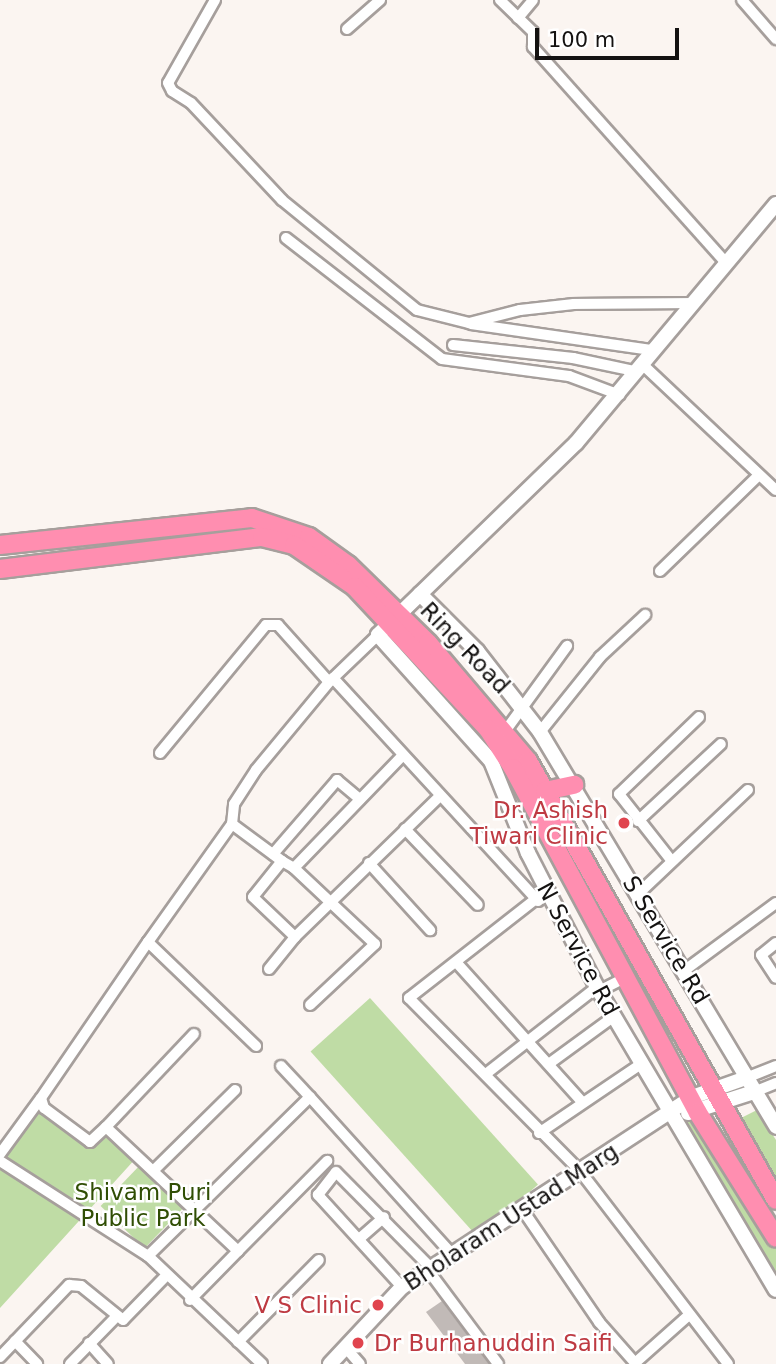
<!DOCTYPE html>
<style>
body{margin:0}
#map{position:relative;width:776px;height:1364px;overflow:hidden;background:#fbf5f1;font-family:"DejaVu Sans",sans-serif}
div>[style]{position:absolute}
[style*='--x']{left:calc(var(--x)*1px);top:calc(var(--y)*1px);width:calc(var(--w)*1px);rotate:calc(var(--a)*1deg)}
.green>*{inset:0;background:#bfdca5;transform-origin:0 0}
.building>*{inset:0;background:#c1bab7}
.roads{filter:drop-shadow(2px 0 #a69f9c) drop-shadow(-2px 0 #a69f9c) drop-shadow(0 2px #a69f9c) drop-shadow(0 -2px #a69f9c)}
.street>*{height:10px;margin:-5px;padding:0 5px;transform-origin:5px;border-radius:5px;background:#fff}
.secondary>*{height:14px;margin:-7px;padding:0 7px;transform-origin:7px;border-radius:7px;background:#fff}
.highway>*{height:18px;margin:-9px;padding:0 9px;transform-origin:9px;border-radius:9px;background:#ff8eb0}
.dots>*{width:19px;height:19px;translate:-50% -50%;box-sizing:border-box;border:4px solid #fff;border-radius:50%}
span{translate:-50% -50%;white-space:nowrap;text-align:center;line-height:1.15;-webkit-text-stroke:5px #fff;paint-order:stroke}
.street-label{font-size:23px;color:#141211}
.health-label{font-size:23px;color:#be3a42}
.right{translate:-100% -50%;text-align:right}
.left{translate:0 -50%;text-align:left}
.park-label{font-size:23px;color:#304e04}
.scale{position:absolute;left:535px;top:28px;width:144px;height:32px;box-sizing:border-box;border:4px solid #141211;border-top:0;padding-left:9px;font-size:21px;line-height:24px;white-space:nowrap;color:#141211;-webkit-text-stroke:5px #fff;paint-order:stroke}
</style>
<div id="map">
<div class="green">
<div style="left:370px;top:998px;width:251px;height:80px;rotate:48deg"></div>
<div style="clip-path:polygon(38px 1107px,86px 1145px,109px 1134px,137px 1157px,0 1308px,0 1163px)"></div>
<div style="clip-path:polygon(757px 1110px,776px 1140px,776px 1177px,737px 1120px)"></div>
<div style="clip-path:polygon(695px 1120px,776px 1248px,776px 1278px,683px 1121px)"></div>
<div style="left:143px;top:1162px;width:61px;height:61px;rotate:44deg"></div>
</div>
<div class="building">
<div style="clip-path:polygon(442px 1301px,489px 1364px,465px 1364px,426px 1312px)"></div>
</div>
<div class="roads">
<div class="street">
<div style="--x:215;--y:0;--w:95;--a:119.5"></div>
<div style="--x:168;--y:83;--w:9;--a:63"></div>
<div style="--x:172;--y:91;--w:22;--a:32"></div>
<div style="--x:191;--y:103;--w:133;--a:46.8"></div>
<div style="--x:282;--y:200;--w:174;--a:39.2"></div>
<div style="--x:417;--y:310;--w:54;--a:14"></div>
<div style="--x:469;--y:323;--w:53;--a:-14.3"></div>
<div style="--x:520;--y:310;--w:54;--a:-6.3"></div>
<div style="--x:574;--y:304;--w:117;--a:-0.5"></div>
<div style="--x:500;--y:0;--w:46;--a:44.1"></div>
<div style="--x:533;--y:32;--w:15;--a:90"></div>
<div style="--x:533;--y:47;--w:291;--a:48.2"></div>
<div style="--x:742;--y:0;--w:52;--a:48.9"></div>
<div style="--x:518;--y:18;--w:23;--a:-50"></div>
<div style="--x:347;--y:29;--w:44;--a:-41.3"></div>
<div style="--x:286;--y:238;--w:197;--a:37.8"></div>
<div style="--x:442;--y:359;--w:128;--a:7.6"></div>
<div style="--x:569;--y:376;--w:54;--a:20.4"></div>
<div style="--x:471;--y:324;--w:182;--a:8.2"></div>
<div style="--x:453;--y:345;--w:121;--a:6.2"></div>
<div style="--x:573;--y:358;--w:62;--a:12"></div>
<div style="--x:641;--y:363;--w:185;--a:43.3"></div>
<div style="--x:660;--y:571;--w:138;--a:-44.1"></div>
<div style="--x:333;--y:678;--w:303;--a:47.4"></div>
<div style="--x:506;--y:730;--w:104;--a:-54"></div>
<div style="--x:540;--y:732;--w:96;--a:-51.3"></div>
<div style="--x:600;--y:657;--w:62;--a:-43"></div>
<div style="--x:160;--y:753;--w:166;--a:-50.4"></div>
<div style="--x:266;--y:625;--w:12;--a:0"></div>
<div style="--x:278;--y:625;--w:76;--a:48.2"></div>
<div style="--x:638;--y:821;--w:113;--a:-42.9"></div>
<div style="--x:232;--y:824;--w:62;--a:36.5"></div>
<div style="--x:282;--y:861;--w:46;--a:128.9"></div>
<div style="--x:253;--y:897;--w:58;--a:43.6"></div>
<div style="--x:295;--y:937;--w:202;--a:-44.2"></div>
<div style="--x:405;--y:829;--w:105;--a:46.2"></div>
<div style="--x:273;--y:854;--w:98;--a:-49.1"></div>
<div style="--x:337;--y:780;--w:30;--a:40"></div>
<div style="--x:671;--y:860;--w:84;--a:-128.2"></div>
<div style="--x:619;--y:794;--w:111;--a:-43.9"></div>
<div style="--x:282;--y:861;--w:14;--a:30"></div>
<div style="--x:294;--y:868;--w:156;--a:-46"></div>
<div style="--x:369;--y:863;--w:91;--a:47.7"></div>
<div style="--x:294;--y:868;--w:111;--a:43.2"></div>
<div style="--x:375;--y:944;--w:89;--a:136.8"></div>
<div style="--x:546;--y:891;--w:174;--a:142"></div>
<div style="--x:409;--y:998;--w:243;--a:45.3"></div>
<div style="--x:580;--y:1171;--w:243;--a:52.5"></div>
<div style="--x:639;--y:893;--w:150;--a:-43.4"></div>
<div style="--x:148;--y:942;--w:145;--a:-54.6"></div>
<div style="--x:232;--y:824;--w:20;--a:-84"></div>
<div style="--x:234;--y:804;--w:40;--a:-57.1"></div>
<div style="--x:256;--y:770;--w:114;--a:-50.3"></div>
<div style="--x:329;--y:682;--w:68;--a:-43.8"></div>
<div style="--x:776;--y:943;--w:19;--a:141"></div>
<div style="--x:761;--y:955;--w:27;--a:57"></div>
<div style="--x:456;--y:962;--w:187;--a:48"></div>
<div style="--x:269;--y:969;--w:41;--a:-50.9"></div>
<div style="--x:685;--y:970;--w:113;--a:-36.4"></div>
<div style="--x:599;--y:991;--w:29;--a:-27"></div>
<div style="--x:550;--y:1063;--w:78;--a:-36.1"></div>
<div style="--x:281;--y:1066;--w:42;--a:46.9"></div>
<div style="--x:487;--y:1073;--w:140;--a:-38"></div>
<div style="--x:746;--y:1078;--w:32;--a:-22"></div>
<div style="--x:754;--y:1092;--w:24;--a:-22"></div>
<div style="--x:106;--y:1127;--w:22;--a:137"></div>
<div style="--x:90;--y:1142;--w:57;--a:-143.5"></div>
<div style="--x:44;--y:1108;--w:10;--a:-107"></div>
<div style="--x:41;--y:1098;--w:189;--a:-55.6"></div>
<div style="--x:148;--y:942;--w:150;--a:43.9"></div>
<div style="--x:539;--y:1133;--w:123;--a:-34.1"></div>
<div style="--x:0;--y:1154;--w:69;--a:-53.8"></div>
<div style="--x:0;--y:1161;--w:176;--a:32.7"></div>
<div style="--x:154;--y:1170;--w:114;--a:-44.6"></div>
<div style="--x:522;--y:1209;--w:137;--a:55.7"></div>
<div style="--x:599;--y:1322;--w:56;--a:48.6"></div>
<div style="--x:359;--y:1239;--w:33;--a:-41"></div>
<div style="--x:238;--y:1251;--w:127;--a:-45.3"></div>
<div style="--x:428;--y:1270;--w:117;--a:53.3"></div>
<div style="--x:402;--y:1287;--w:125;--a:-132.4"></div>
<div style="--x:318;--y:1195;--w:29;--a:-52"></div>
<div style="--x:336;--y:1172;--w:135;--a:45.3"></div>
<div style="--x:190;--y:1300;--w:69;--a:-45.6"></div>
<div style="--x:238;--y:1251;--w:181;--a:-136.8"></div>
<div style="--x:106;--y:1127;--w:128;--a:-46.6"></div>
<div style="--x:15;--y:1341;--w:32;--a:46"></div>
<div style="--x:238;--y:1342;--w:115;--a:-45.4"></div>
<div style="--x:89;--y:1343;--w:28;--a:48"></div>
<div style="--x:346;--y:1348;--w:21;--a:49"></div>
<div style="--x:0;--y:1357;--w:100;--a:-46.2"></div>
<div style="--x:69;--y:1285;--w:12;--a:5"></div>
<div style="--x:81;--y:1286;--w:54;--a:39"></div>
<div style="--x:123;--y:1320;--w:60;--a:-45.7"></div>
<div style="--x:635;--y:1363;--w:71;--a:-41.6"></div>
<div style="--x:70;--y:1364;--w:64;--a:-45.6"></div>
<div style="--x:262;--y:1364;--w:157;--a:-136.5"></div>
<div style="--x:148;--y:1256;--w:227;--a:-44.5"></div>
<div style="--x:310;--y:1097;--w:212;--a:47.9"></div>
</div>
<div class="secondary">
<div style="--x:776;--y:204;--w:312;--a:129.9"></div>
<div style="--x:576;--y:443;--w:276;--a:135.9"></div>
<div style="--x:378;--y:635;--w:169;--a:48.1"></div>
<div style="--x:491;--y:761;--w:99;--a:68.1"></div>
<div style="--x:528;--y:853;--w:155;--a:62.8"></div>
<div style="--x:599;--y:991;--w:347;--a:59.4"></div>
<div style="--x:420;--y:594;--w:81;--a:45"></div>
<div style="--x:477;--y:651;--w:103;--a:52.1"></div>
<div style="--x:540;--y:732;--w:460;--a:59.1"></div>
<div style="--x:688;--y:1113;--w:69;--a:-17.7"></div>
<div style="--x:330;--y:1364;--w:105;--a:-46.9"></div>
<div style="--x:402;--y:1287;--w:347;--a:-33.2"></div>
<div style="--x:692;--y:1097;--w:57;--a:-19.4"></div>
</div>
<div class="highway">
<div style="--x:0;--y:545;--w:253;--a:-6.1"></div>
<div style="--x:252;--y:518;--w:60;--a:18.4"></div>
<div style="--x:309;--y:537;--w:48;--a:35.7"></div>
<div style="--x:348;--y:565;--w:112;--a:44.3"></div>
<div style="--x:428;--y:643;--w:155;--a:49.7"></div>
<div style="--x:528;--y:761;--w:504;--a:60.54"></div>
<div style="--x:0;--y:569;--w:264;--a:-7"></div>
<div style="--x:262;--y:537;--w:33;--a:14"></div>
<div style="--x:294;--y:545;--w:74;--a:34.5"></div>
<div style="--x:355;--y:587;--w:195;--a:46.9"></div>
<div style="--x:488;--y:729;--w:46;--a:57.3"></div>
<div style="--x:513;--y:768;--w:391;--a:61.8"></div>
<div style="--x:698;--y:1113;--w:147;--a:58"></div>
<div style="--x:545;--y:791;--w:30;--a:-12"></div>
</div>
</div>
<div class="dots">
<div style="left:624px;top:823px;background:#e0444e"></div>
<div style="left:378px;top:1305px;background:#e0444e"></div>
<div style="left:358px;top:1343px;background:#e0444e"></div>
</div>
<div class="street-label">
<span style="left:465px;top:648px;rotate:46deg">Ring Road</span>
<span style="left:666px;top:940px;rotate:59deg">S Service Rd</span>
<span style="left:578px;top:949px;rotate:62deg">N Service Rd</span>
<span style="left:511px;top:1217px;rotate:-33deg">Bholaram Ustad Marg</span>
</div>
<div class="health-label">
<span class="right" style="left:608px;top:823px">Dr. Ashish<br>Tiwari Clinic</span>
<span class="right" style="left:362px;top:1305px">V S Clinic</span>
<span class="left" style="left:374px;top:1343px">Dr Burhanuddin Saifi</span>
</div>
<div class="park-label">
<span style="left:143px;top:1205px">Shivam Puri<br>Public Park</span>
</div>
<div class="scale">100 m</div>
</div>
